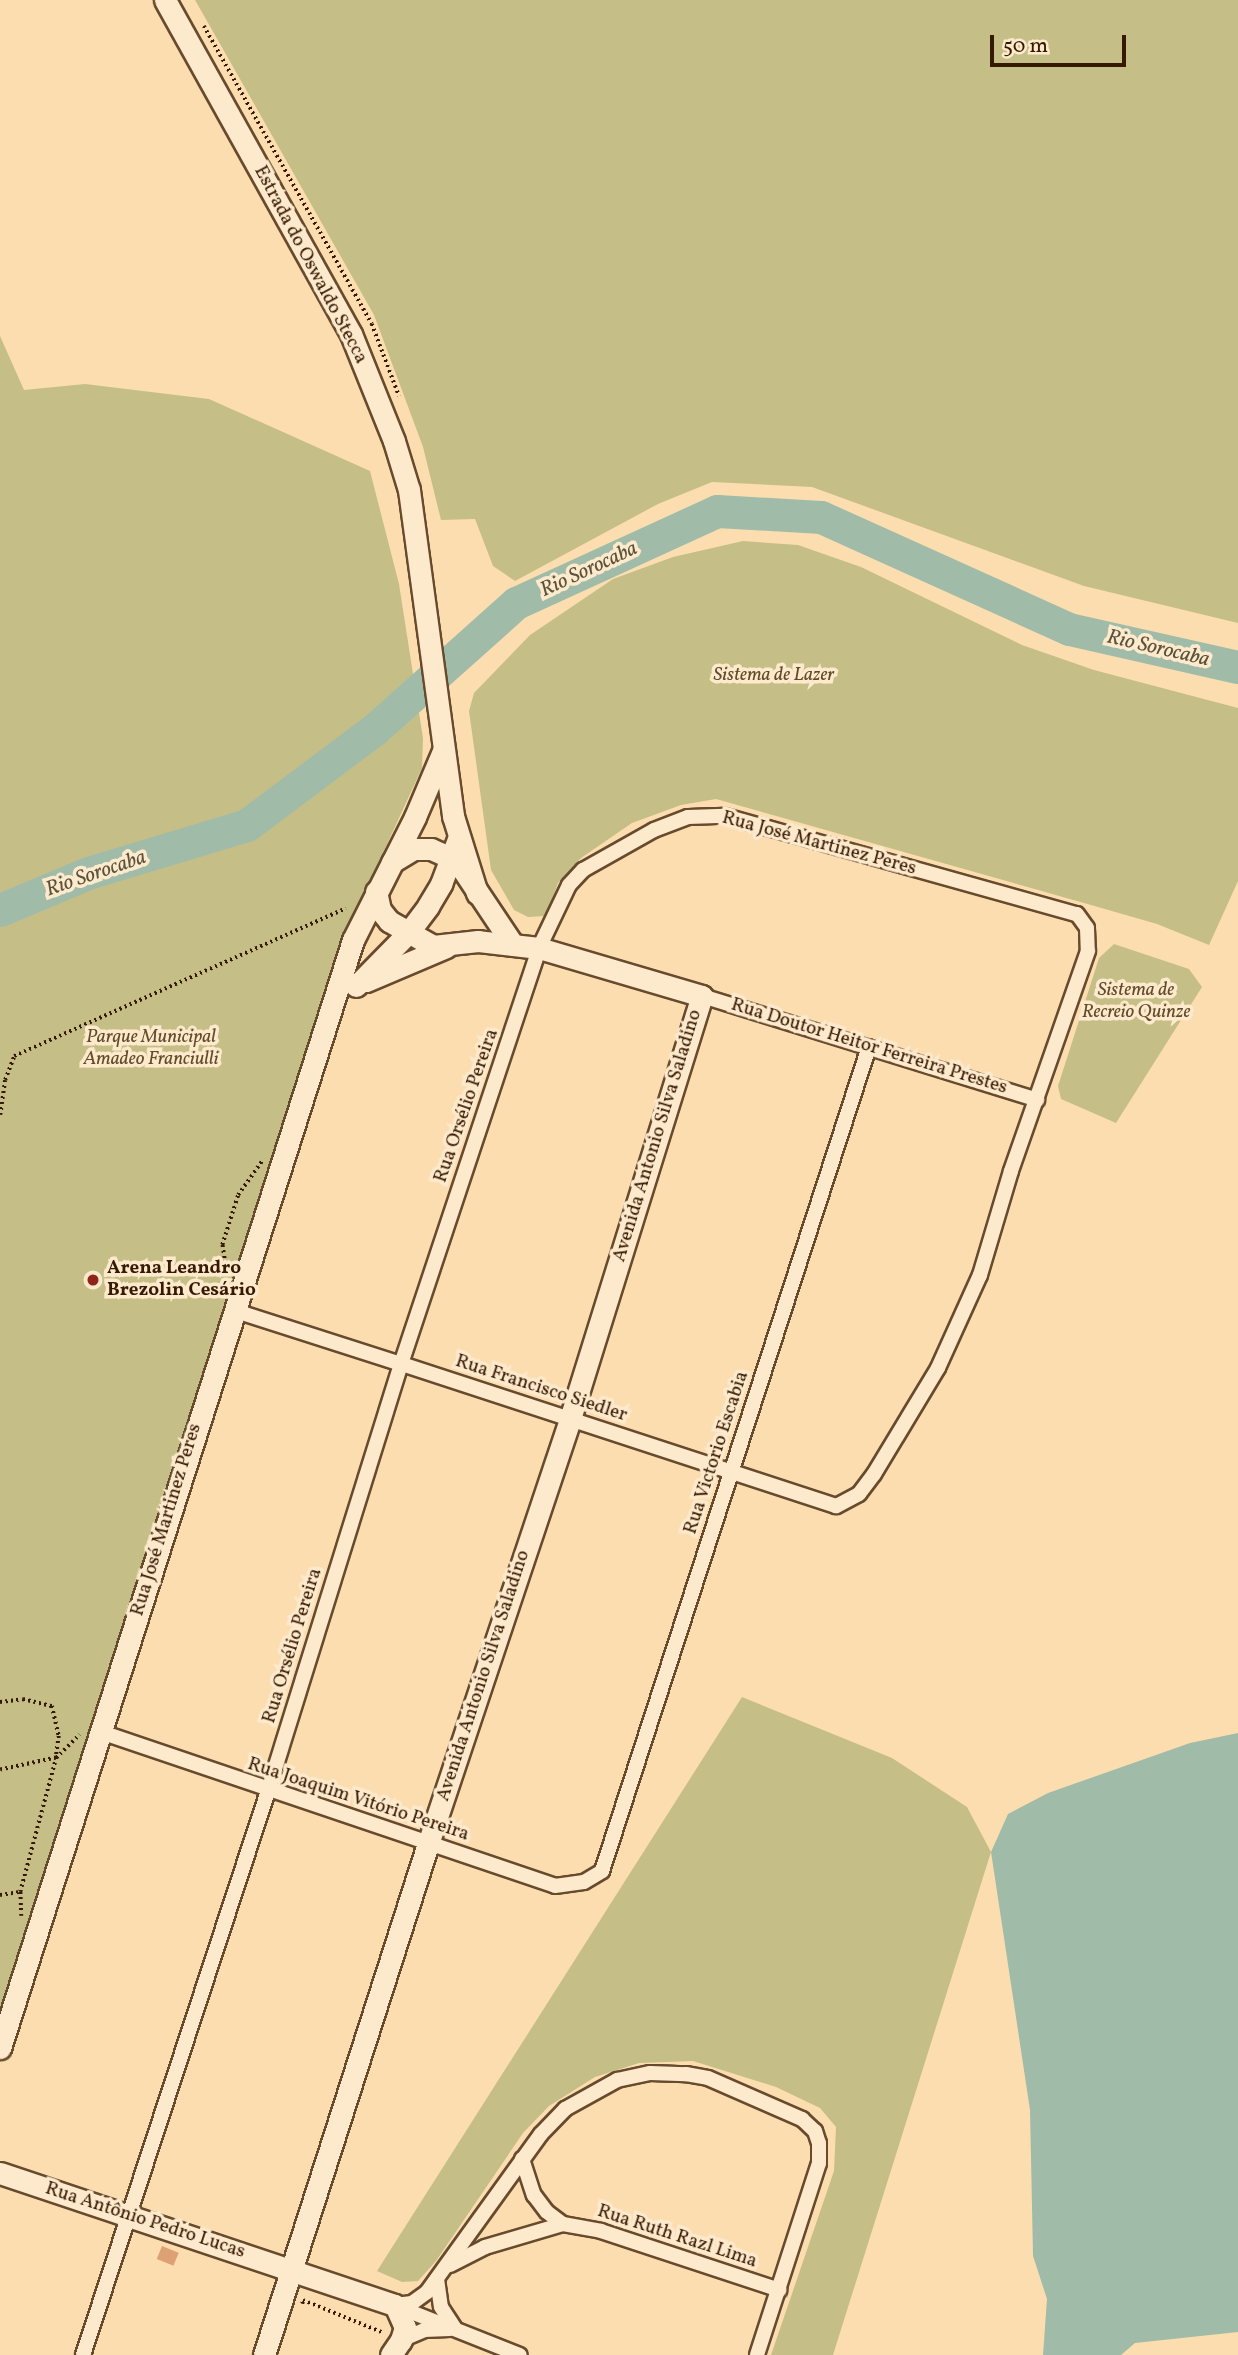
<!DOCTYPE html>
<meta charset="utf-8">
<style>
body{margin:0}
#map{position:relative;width:1238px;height:2355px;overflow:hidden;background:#fcddb0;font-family:Vollkorn,serif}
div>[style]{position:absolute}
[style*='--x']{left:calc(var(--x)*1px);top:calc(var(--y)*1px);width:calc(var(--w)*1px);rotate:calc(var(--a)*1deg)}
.green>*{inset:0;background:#c5bf87}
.water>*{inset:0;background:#a0bca8}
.river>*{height:33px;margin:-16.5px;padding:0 16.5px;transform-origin:16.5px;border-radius:16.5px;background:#a0bca8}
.building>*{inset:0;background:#dea173;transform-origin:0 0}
.path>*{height:3.5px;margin-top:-1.75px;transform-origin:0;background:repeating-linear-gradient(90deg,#361901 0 2px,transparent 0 5.5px)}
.roads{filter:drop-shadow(2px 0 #684a2d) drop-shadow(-2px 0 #684a2d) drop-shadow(0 2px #684a2d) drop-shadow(0 -2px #684a2d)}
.minor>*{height:14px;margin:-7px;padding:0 7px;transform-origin:7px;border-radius:7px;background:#fde9cc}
.secondary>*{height:21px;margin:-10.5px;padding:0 10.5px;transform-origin:10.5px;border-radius:10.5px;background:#fde9cc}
.dots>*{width:19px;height:19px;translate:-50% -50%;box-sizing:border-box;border:4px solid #fde9cc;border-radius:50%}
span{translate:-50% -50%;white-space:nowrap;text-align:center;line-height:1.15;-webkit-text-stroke:7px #fde9cc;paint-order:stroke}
.street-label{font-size:19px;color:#361901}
.park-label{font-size:19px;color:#614b29;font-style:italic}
.poi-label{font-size:19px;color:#361901;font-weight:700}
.left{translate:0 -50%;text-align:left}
.water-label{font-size:21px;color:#5b523b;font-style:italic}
.scale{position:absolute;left:990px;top:35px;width:136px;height:32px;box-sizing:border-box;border:4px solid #361901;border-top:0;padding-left:9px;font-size:21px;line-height:24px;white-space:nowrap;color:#361901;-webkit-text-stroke:5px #fde9cc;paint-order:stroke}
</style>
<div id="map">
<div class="green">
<div style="clip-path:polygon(195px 0,1238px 0,1238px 623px,1084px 586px,812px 487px,712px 482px,658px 504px,515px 581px,493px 566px,475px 519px,441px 520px,423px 447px,374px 315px)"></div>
<div style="clip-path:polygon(0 336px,24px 390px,85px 384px,209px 399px,370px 471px,399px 584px,423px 738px,422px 768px,342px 942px,0 2018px)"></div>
<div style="clip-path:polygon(743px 541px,798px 545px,861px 567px,1022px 645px,1094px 670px,1238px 708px,1238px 881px,1209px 945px,1157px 924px,1091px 905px,716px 799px,681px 805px,632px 823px,581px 858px,558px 883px,546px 916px,528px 917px,514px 910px,491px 870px,469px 711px,474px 693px,530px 635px,613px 579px,673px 557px)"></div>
<div style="clip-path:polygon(1114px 944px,1189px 969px,1202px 987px,1116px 1123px,1061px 1099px,1058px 1086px,1099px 958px)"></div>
<div style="clip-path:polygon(742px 1697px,892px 1758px,967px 1807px,991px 1852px,833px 2355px,771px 2355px,834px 2171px,836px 2127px,820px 2108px,776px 2087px,693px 2061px,639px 2063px,595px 2077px,549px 2106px,523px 2133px,436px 2261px,418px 2281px,402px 2282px,377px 2271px)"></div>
</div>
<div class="water">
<div style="clip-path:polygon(1238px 1733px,1238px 2332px,1135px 2343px,1121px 2355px,1043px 2355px,1047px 2299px,1033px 2256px,1030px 2110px,991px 1852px,1008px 1814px,1048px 1793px,1190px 1743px)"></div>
</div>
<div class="river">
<div style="--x:0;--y:910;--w:95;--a:-22.8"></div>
<div style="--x:88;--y:873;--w:166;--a:-16.8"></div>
<div style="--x:247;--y:825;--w:160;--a:-36.9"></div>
<div style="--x:375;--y:729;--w:189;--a:-41.8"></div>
<div style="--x:516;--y:603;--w:221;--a:-24.6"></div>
<div style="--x:717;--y:511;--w:104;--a:3.3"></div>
<div style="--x:821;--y:517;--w:272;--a:24.3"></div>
<div style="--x:1069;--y:629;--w:173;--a:12.7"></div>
</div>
<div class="building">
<div style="left:162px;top:2246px;width:18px;height:14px;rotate:22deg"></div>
</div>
<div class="path">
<div style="--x:204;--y:26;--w:342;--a:60.6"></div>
<div style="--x:372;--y:324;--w:77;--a:69.4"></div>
<div style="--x:0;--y:1115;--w:35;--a:-82"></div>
<div style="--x:5;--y:1080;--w:26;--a:-69"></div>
<div style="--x:14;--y:1056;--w:363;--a:-24"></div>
<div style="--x:226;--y:1269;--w:24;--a:-99"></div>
<div style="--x:222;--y:1245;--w:52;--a:-72.3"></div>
<div style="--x:238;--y:1195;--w:42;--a:-54.8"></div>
<div style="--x:0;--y:1702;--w:23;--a:-7"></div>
<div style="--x:23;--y:1699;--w:30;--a:14"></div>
<div style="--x:52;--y:1706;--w:31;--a:77"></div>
<div style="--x:59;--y:1736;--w:22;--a:98"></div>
<div style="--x:56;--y:1758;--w:57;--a:167.9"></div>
<div style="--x:0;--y:1895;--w:20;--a:-9"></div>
<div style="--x:21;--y:1916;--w:24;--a:-92"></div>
<div style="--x:20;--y:1892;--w:139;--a:-75"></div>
<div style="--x:56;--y:1758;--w:33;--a:-45"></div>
<div style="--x:302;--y:2304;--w:4;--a:-76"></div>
<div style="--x:303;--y:2300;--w:87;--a:22.2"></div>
</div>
<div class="roads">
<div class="minor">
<div style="--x:702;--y:996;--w:351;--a:17.2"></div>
<div style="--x:101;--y:1732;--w:479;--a:18.7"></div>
<div style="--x:555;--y:1886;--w:29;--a:-8"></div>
<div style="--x:584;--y:1882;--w:21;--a:-31"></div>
<div style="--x:602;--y:1871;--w:866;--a:-72.05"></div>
<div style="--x:522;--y:2159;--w:38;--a:72"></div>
<div style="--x:534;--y:2195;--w:21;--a:53"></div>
<div style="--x:547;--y:2212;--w:20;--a:37"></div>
<div style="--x:450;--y:2265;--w:39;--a:-27"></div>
<div style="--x:485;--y:2247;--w:81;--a:-16.4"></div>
<div style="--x:563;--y:2224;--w:39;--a:10"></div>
<div style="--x:601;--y:2231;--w:188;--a:18.3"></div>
<div style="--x:437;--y:2279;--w:28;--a:82"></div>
<div style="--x:441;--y:2307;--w:24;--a:57"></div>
<div style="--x:395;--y:2305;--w:17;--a:-7"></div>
<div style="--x:412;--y:2303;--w:19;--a:-36"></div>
<div style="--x:427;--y:2292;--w:195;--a:-54.2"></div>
<div style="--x:541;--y:2134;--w:35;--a:-46"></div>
<div style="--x:565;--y:2109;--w:60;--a:-29.1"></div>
<div style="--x:617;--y:2080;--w:34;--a:-12"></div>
<div style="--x:650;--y:2073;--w:36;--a:2"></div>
<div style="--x:686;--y:2074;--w:22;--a:10"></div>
<div style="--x:708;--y:2078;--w:103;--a:23.6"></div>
<div style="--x:802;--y:2119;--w:18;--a:43"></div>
<div style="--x:815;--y:2131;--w:13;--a:72"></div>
<div style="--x:819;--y:2143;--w:20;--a:90"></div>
<div style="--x:819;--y:2163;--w:202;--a:107.9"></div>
<div style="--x:396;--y:2306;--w:133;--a:21.6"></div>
<div style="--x:401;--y:2340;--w:25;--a:-23"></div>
<div style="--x:424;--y:2330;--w:26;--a:-2"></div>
<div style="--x:83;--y:2355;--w:594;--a:-71.84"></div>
<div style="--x:268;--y:1791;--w:447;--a:-72.7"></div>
<div style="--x:401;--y:1364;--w:438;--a:-71.6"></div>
<div style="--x:539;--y:948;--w:70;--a:-64.5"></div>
<div style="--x:569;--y:885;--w:21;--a:-47"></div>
<div style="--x:583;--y:870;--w:81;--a:-29.4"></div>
<div style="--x:654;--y:830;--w:36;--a:-21"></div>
<div style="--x:688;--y:817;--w:37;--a:-2"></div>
<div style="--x:725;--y:816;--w:365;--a:15.6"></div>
<div style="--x:1077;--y:914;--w:17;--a:54"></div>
<div style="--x:1087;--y:928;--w:23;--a:88"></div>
<div style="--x:1088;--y:951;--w:233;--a:109.3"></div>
<div style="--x:1011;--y:1171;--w:109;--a:106.6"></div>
<div style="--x:980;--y:1275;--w:102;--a:114.3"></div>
<div style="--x:938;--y:1368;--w:124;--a:121.1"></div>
<div style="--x:874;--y:1474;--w:25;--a:127"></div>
<div style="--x:859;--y:1494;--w:26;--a:152"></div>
<div style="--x:836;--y:1506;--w:458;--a:-161.9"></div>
<div style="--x:401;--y:1364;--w:176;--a:-162.2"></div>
</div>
<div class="secondary">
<div style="--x:165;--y:0;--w:382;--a:60.9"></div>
<div style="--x:351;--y:334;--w:115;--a:68.1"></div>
<div style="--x:394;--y:441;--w:51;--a:73"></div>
<div style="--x:409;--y:490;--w:329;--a:82.3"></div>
<div style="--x:453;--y:816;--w:81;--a:72.7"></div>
<div style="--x:392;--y:862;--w:26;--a:-31"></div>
<div style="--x:414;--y:849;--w:17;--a:0"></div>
<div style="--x:431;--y:849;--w:22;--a:24"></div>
<div style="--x:451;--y:858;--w:10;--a:37"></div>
<div style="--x:459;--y:864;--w:97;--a:56.3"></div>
<div style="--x:366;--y:981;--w:87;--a:-23"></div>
<div style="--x:356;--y:986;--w:74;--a:-45.5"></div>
<div style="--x:408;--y:933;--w:34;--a:-53"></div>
<div style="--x:428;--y:906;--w:26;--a:-59"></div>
<div style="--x:441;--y:884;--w:48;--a:-69.3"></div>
<div style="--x:0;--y:2048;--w:1163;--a:-72.33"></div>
<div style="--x:353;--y:940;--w:138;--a:-63.2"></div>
<div style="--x:415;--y:817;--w:72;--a:-67"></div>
<div style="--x:0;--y:2173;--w:416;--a:18.5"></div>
<div style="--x:395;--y:2305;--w:24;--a:66"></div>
<div style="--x:405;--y:2327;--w:14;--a:107"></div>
<div style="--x:401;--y:2340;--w:18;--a:124"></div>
<div style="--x:264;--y:2355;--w:537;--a:-72.21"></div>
<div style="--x:428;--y:1844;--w:448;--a:-71.5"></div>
<div style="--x:570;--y:1419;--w:443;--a:-72.7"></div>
<div style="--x:702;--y:996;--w:170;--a:-163.6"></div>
<div style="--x:539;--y:948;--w:61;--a:-173.5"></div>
<div style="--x:478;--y:941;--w:45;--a:173.7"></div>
<div style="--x:433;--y:946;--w:51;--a:-150.4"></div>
<div style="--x:389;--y:921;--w:14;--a:-129"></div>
<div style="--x:380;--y:910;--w:19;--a:-102"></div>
</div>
</div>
<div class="dots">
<div style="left:93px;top:1280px;background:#8f2418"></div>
</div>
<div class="street-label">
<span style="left:310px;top:265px;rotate:62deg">Estrada do Oswaldo Stecca</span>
<span style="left:819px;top:844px;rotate:15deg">Rua José Martinez Peres</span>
<span style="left:869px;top:1047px;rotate:17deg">Rua Doutor Heitor Ferreira Prestes</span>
<span style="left:467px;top:1106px;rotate:-71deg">Rua Orsélio Pereira</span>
<span style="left:658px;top:1136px;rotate:-73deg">Avenida Antonio Silva Saladino</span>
<span style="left:541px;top:1389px;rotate:18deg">Rua Francisco Siedler</span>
<span style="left:717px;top:1453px;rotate:-72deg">Rua Victorio Escabia</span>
<span style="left:167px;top:1520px;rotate:-73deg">Rua José Martinez Peres</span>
<span style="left:293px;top:1646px;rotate:-73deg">Rua Orsélio Pereira</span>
<span style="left:484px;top:1676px;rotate:-72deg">Avenida Antonio Silva Saladino</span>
<span style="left:358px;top:1800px;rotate:18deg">Rua Joaquim Vitório Pereira</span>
<span style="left:145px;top:2221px;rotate:18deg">Rua Antônio Pedro Lucas</span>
<span style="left:677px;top:2237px;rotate:18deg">Rua Ruth Razl Lima</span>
</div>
<div class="park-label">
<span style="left:774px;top:676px">Sistema de Lazer</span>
<span style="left:1136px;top:1002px">Sistema de<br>Recreio Quinze</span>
<span style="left:151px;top:1049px">Parque Municipal<br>Amadeo Franciulli</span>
</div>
<div class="poi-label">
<span class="left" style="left:107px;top:1280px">Arena Leandro<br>Brezolin Cesário</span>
</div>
<div class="water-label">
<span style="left:589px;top:570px;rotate:-25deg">Rio Sorocaba</span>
<span style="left:1158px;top:649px;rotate:13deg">Rio Sorocaba</span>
<span style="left:96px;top:874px;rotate:-19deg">Rio Sorocaba</span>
</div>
<div class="scale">50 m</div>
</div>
